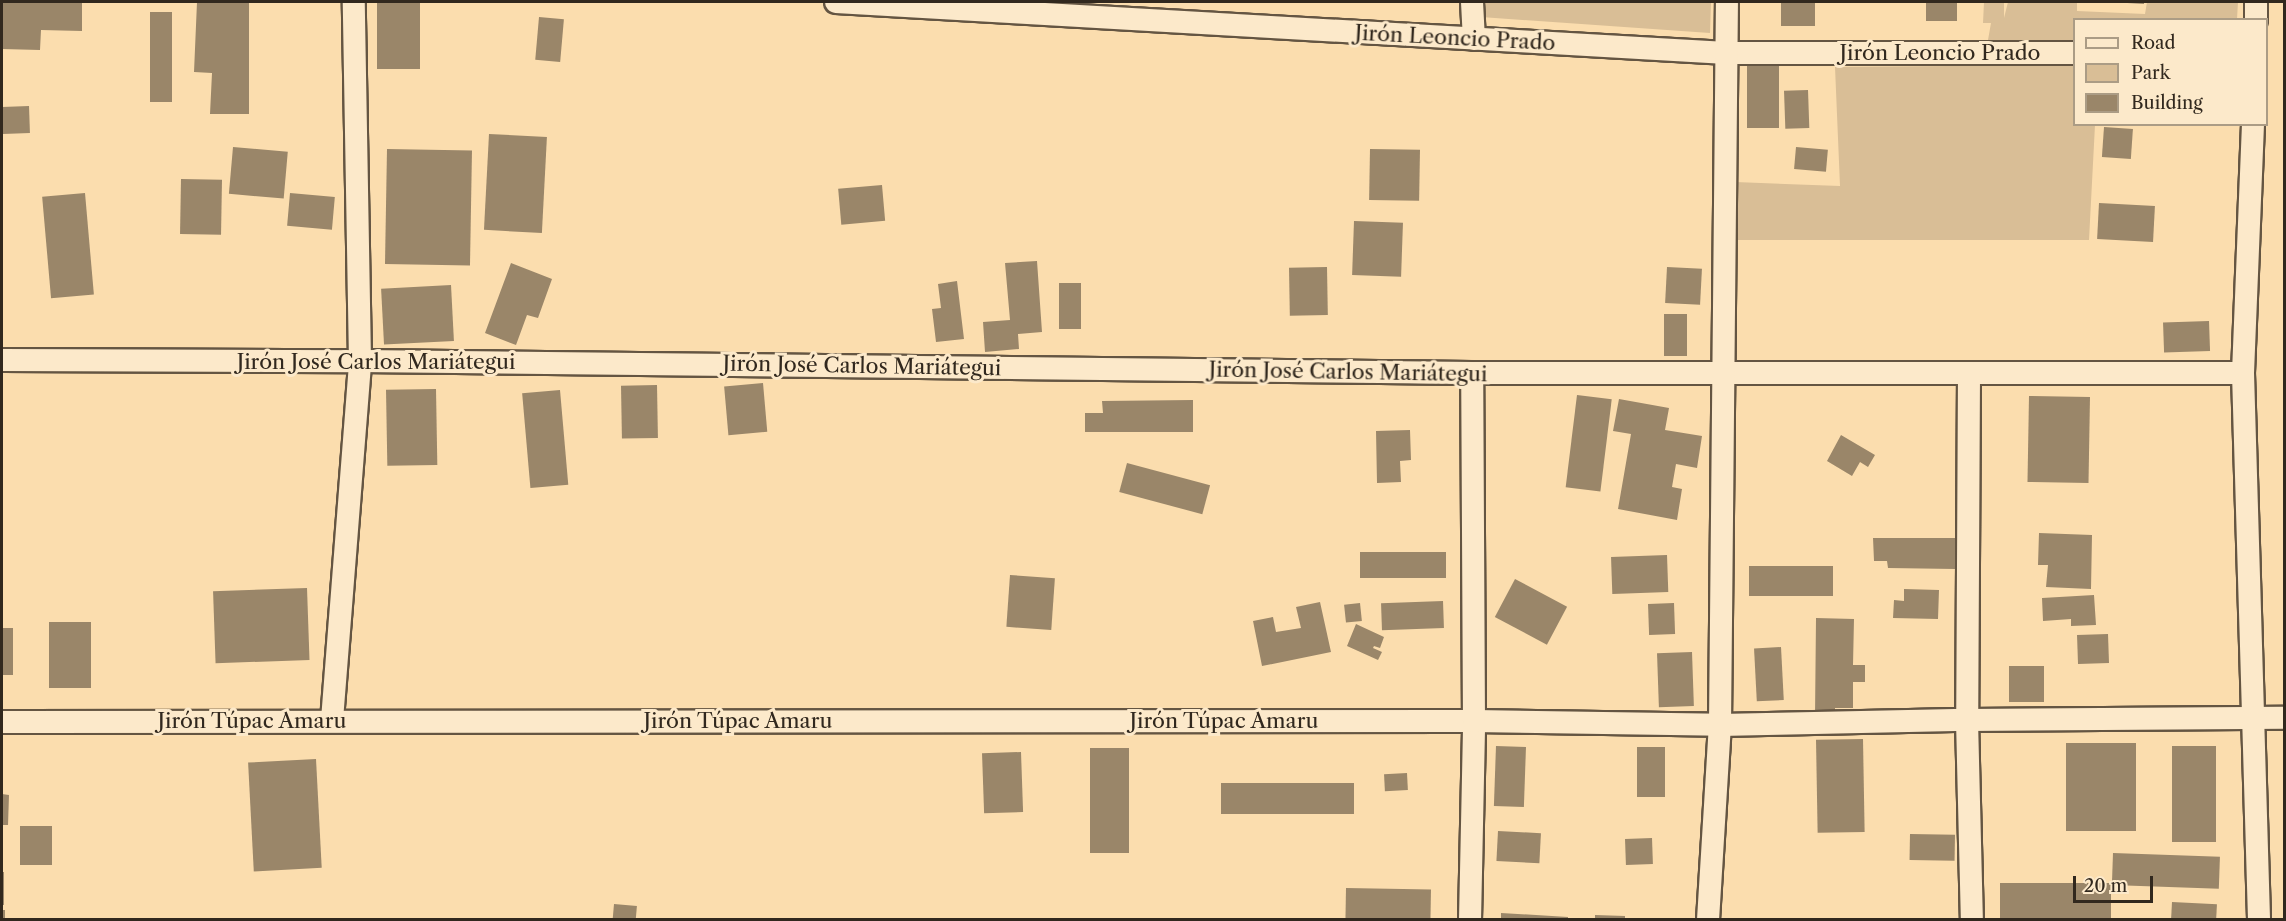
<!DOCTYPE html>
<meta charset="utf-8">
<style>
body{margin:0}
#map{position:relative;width:2286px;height:921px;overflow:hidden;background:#fbddae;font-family:"Libre Caslon Text",serif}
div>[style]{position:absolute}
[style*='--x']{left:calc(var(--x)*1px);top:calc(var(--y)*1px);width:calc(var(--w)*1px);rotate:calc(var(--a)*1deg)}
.green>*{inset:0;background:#d9be96}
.building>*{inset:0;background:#9a8669;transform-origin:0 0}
.roads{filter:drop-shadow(2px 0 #645542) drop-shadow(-2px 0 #645542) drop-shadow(0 2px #645542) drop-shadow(0 -2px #645542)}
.street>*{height:22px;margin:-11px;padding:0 11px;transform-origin:11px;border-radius:11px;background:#fce9ca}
span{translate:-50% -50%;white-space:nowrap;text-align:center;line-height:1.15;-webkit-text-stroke:6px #fce9ca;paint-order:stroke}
.street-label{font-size:21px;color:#31281e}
.frame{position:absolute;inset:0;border:3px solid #31281e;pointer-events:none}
.legend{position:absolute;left:2073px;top:18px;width:195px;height:108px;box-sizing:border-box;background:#fce9ca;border:2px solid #ab9c85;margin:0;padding:8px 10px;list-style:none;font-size:18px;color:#31281e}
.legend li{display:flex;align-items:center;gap:12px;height:30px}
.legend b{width:30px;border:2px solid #ab9c85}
.scale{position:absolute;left:2073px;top:876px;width:80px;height:27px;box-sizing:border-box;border:3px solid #31281e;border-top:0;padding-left:8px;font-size:18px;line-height:21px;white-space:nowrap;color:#31281e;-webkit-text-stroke:4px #fce9ca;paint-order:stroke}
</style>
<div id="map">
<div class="green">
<div style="clip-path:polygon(1482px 2px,1711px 2px,1710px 33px,1481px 17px)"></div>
<div style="clip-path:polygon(1984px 2px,2004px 2px,2004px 18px,2008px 2px,2077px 2px,2077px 11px,2145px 14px,2147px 2px,2238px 2px,2237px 19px,2074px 20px,2074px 40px,1988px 40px,1991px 23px,1983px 23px)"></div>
<div style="clip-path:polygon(2074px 65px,2074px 124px,2095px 125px,2089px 240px,1734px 240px,1735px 182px,1840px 186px,1835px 67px)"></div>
</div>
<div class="building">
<div style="clip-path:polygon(2px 2px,82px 2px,82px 31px,41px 30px,40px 50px,2px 49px)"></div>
<div style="clip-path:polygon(197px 2px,249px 2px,249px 114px,210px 114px,212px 73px,194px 72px)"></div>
<div style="left:377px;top:2px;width:43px;height:67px"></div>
<div style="left:1781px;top:2px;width:34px;height:24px"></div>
<div style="left:1926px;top:2px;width:31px;height:19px"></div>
<div style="clip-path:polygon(2127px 2px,2144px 2px,2144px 4px,2127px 3px)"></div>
<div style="left:150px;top:12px;width:22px;height:90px"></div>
<div style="left:539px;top:17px;width:25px;height:43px;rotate:5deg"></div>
<div style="left:1779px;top:65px;width:63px;height:32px;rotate:90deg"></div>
<div style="left:1808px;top:90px;width:38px;height:24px;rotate:88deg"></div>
<div style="left:29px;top:106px;width:27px;height:27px;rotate:88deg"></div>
<div style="left:2104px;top:127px;width:29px;height:30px;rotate:4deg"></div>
<div style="left:489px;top:134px;width:58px;height:96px;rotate:3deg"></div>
<div style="left:233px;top:147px;width:55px;height:47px;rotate:5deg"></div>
<div style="left:1796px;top:147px;width:32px;height:22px;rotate:5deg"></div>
<div style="left:387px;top:149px;width:85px;height:115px;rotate:1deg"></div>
<div style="left:1370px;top:149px;width:50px;height:51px;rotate:1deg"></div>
<div style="left:181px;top:179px;width:41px;height:55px;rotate:1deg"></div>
<div style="left:882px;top:185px;width:36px;height:44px;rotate:85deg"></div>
<div style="left:85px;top:193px;width:102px;height:43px;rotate:85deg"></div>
<div style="left:290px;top:193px;width:45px;height:33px;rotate:5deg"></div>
<div style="left:2099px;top:203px;width:56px;height:36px;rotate:3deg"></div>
<div style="left:1354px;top:221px;width:49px;height:54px;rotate:2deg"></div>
<div style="clip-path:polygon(1037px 261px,1042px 332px,1018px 334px,1019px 349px,985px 352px,983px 322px,1010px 320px,1005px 263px)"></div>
<div style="clip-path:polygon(511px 263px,552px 279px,538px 318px,527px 315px,516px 345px,485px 333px)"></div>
<div style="left:1327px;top:267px;width:48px;height:38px;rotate:89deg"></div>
<div style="left:1667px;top:267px;width:35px;height:36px;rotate:3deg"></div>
<div style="clip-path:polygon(957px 281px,964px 339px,936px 342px,932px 309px,941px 308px,938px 284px)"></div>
<div style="left:1059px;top:283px;width:22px;height:46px"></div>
<div style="left:451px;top:285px;width:56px;height:70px;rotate:87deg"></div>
<div style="left:1664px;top:314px;width:23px;height:42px"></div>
<div style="left:2209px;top:321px;width:30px;height:46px;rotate:88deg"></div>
<div style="left:763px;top:383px;width:49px;height:39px;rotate:85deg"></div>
<div style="left:657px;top:385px;width:53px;height:36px;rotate:89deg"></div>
<div style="left:436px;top:389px;width:76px;height:50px;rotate:89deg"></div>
<div style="left:560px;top:390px;width:95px;height:38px;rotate:85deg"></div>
<div style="left:1577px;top:395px;width:35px;height:93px;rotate:7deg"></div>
<div style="left:2029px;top:396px;width:61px;height:86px;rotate:1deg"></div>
<div style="clip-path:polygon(1619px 399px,1669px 408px,1665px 430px,1702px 436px,1697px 468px,1676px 464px,1672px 487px,1682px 489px,1677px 520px,1618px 509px,1631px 434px,1613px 431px)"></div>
<div style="clip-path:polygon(1193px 400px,1193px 432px,1085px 432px,1085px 413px,1103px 413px,1102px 401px)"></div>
<div style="clip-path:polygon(1410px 430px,1411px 460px,1400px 461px,1401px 482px,1377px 483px,1376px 431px)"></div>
<div style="clip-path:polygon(1841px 435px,1875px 455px,1868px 467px,1860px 462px,1852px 476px,1827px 461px)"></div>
<div style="left:1127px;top:463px;width:86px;height:30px;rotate:15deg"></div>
<div style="clip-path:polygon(2039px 533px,2092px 535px,2091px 589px,2046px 587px,2048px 565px,2038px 565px)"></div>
<div style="clip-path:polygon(1873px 538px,1955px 538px,1955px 569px,1888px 568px,1887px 561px,1874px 561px)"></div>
<div style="left:1446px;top:552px;width:26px;height:86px;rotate:90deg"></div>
<div style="left:1667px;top:555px;width:37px;height:56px;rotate:88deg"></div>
<div style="left:1749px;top:566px;width:84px;height:30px"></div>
<div style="left:1010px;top:575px;width:45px;height:52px;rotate:4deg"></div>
<div style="left:1515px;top:579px;width:59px;height:43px;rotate:28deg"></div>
<div style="left:307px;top:588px;width:72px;height:94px;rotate:88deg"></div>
<div style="clip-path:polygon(1904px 589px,1939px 590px,1938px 619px,1893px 618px,1894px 600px,1904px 601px)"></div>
<div style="clip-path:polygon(2094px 595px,2096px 625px,2071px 626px,2071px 619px,2043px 621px,2042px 598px)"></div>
<div style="left:1443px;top:601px;width:27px;height:62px;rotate:88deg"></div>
<div style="clip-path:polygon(1320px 602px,1331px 652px,1262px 666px,1253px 621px,1273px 617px,1276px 632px,1301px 628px,1296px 607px)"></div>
<div style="left:1360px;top:603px;width:18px;height:16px;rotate:84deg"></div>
<div style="left:1674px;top:603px;width:31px;height:26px;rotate:88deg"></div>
<div style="clip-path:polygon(1816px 618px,1854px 619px,1853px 665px,1865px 665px,1865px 682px,1853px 682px,1853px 708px,1835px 708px,1835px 717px,1815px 716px)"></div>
<div style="left:49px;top:622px;width:42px;height:66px"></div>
<div style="clip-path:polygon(1356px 624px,1384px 637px,1380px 648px,1374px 646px,1373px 648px,1382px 652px,1378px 660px,1347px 646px)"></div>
<div style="left:2px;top:628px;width:11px;height:47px"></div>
<div style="left:2108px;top:634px;width:29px;height:31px;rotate:88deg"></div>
<div style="left:1781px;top:647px;width:53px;height:27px;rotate:87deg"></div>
<div style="left:1692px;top:652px;width:54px;height:35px;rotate:88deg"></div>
<div style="left:2009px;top:666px;width:35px;height:36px"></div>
<div style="left:1863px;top:739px;width:93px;height:47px;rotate:89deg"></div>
<div style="left:2066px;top:743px;width:70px;height:88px"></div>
<div style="left:1496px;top:746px;width:30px;height:60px;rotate:2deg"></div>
<div style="left:2172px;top:746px;width:44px;height:96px"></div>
<div style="left:1637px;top:747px;width:28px;height:50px"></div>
<div style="left:1090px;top:748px;width:39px;height:105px"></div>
<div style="left:1021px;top:752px;width:60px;height:39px;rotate:88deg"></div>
<div style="left:316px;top:759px;width:109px;height:68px;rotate:87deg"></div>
<div style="left:1407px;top:773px;width:17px;height:23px;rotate:87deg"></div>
<div style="left:1221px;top:783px;width:133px;height:31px"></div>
<div style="clip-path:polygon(2px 794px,9px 795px,8px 825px,2px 825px)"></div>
<div style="left:20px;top:826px;width:32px;height:39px"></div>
<div style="left:1498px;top:831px;width:43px;height:30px;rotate:3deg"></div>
<div style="left:1910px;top:834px;width:45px;height:26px;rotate:1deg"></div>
<div style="left:1652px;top:838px;width:26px;height:27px;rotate:88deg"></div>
<div style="left:2113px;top:853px;width:107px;height:32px;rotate:2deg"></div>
<div style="left:2px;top:872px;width:2px;height:33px"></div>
<div style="left:2000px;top:883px;width:111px;height:37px"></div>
<div style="left:1346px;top:888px;width:85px;height:32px;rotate:1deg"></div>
<div style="left:2172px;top:902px;width:45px;height:18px;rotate:3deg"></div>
<div style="left:614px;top:904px;width:23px;height:16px;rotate:5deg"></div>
<div style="left:2px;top:910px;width:3px;height:10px"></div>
<div style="clip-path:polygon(1501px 913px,1568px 917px,1568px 920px,1501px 920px)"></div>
<div style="clip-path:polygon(1595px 915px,1625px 916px,1625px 920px,1595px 920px)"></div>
</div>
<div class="roads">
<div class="street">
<div style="--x:836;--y:2;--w:892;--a:3.28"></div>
<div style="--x:1727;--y:53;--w:347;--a:0"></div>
<div style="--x:1472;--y:2;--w:37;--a:87"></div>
<div style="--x:2256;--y:20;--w:18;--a:-90"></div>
<div style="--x:2253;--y:124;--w:249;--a:92.3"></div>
<div style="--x:2243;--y:373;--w:547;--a:88.32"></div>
<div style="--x:2;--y:360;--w:358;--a:0.2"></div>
<div style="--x:360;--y:361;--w:1112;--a:0.62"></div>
<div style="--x:1472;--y:373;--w:771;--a:0"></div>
<div style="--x:1969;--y:374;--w:346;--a:90.3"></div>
<div style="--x:1967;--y:720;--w:200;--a:88.6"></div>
<div style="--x:332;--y:720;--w:360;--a:-85.5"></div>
<div style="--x:360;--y:361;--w:359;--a:-91"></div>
<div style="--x:2;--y:722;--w:1472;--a:-0.04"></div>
<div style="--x:1474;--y:721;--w:246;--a:0.9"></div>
<div style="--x:1720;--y:725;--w:247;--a:-1.2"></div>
<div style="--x:1967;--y:720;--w:317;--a:-0.4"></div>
<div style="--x:1470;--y:920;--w:199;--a:-88.8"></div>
<div style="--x:1474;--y:721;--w:348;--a:-90.3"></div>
<div style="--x:1708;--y:920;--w:195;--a:-86.5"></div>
<div style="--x:1720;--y:725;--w:723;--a:-89.45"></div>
</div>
</div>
<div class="street-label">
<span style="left:1455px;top:38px;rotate:3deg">Jirón Leoncio Prado</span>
<span style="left:1940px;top:53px">Jirón Leoncio Prado</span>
<span style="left:376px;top:362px">Jirón José Carlos Mariátegui</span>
<span style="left:862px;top:366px;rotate:1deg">Jirón José Carlos Mariátegui</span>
<span style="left:1348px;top:372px;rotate:1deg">Jirón José Carlos Mariátegui</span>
<span style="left:252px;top:721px">Jirón Túpac Amaru</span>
<span style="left:738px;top:721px">Jirón Túpac Amaru</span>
<span style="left:1224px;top:721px">Jirón Túpac Amaru</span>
</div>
<div class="frame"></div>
<ul class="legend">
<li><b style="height:8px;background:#fce9ca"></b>Road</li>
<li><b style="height:16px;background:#d9be96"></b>Park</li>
<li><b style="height:16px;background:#9a8669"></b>Building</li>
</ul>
<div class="scale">20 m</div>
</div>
